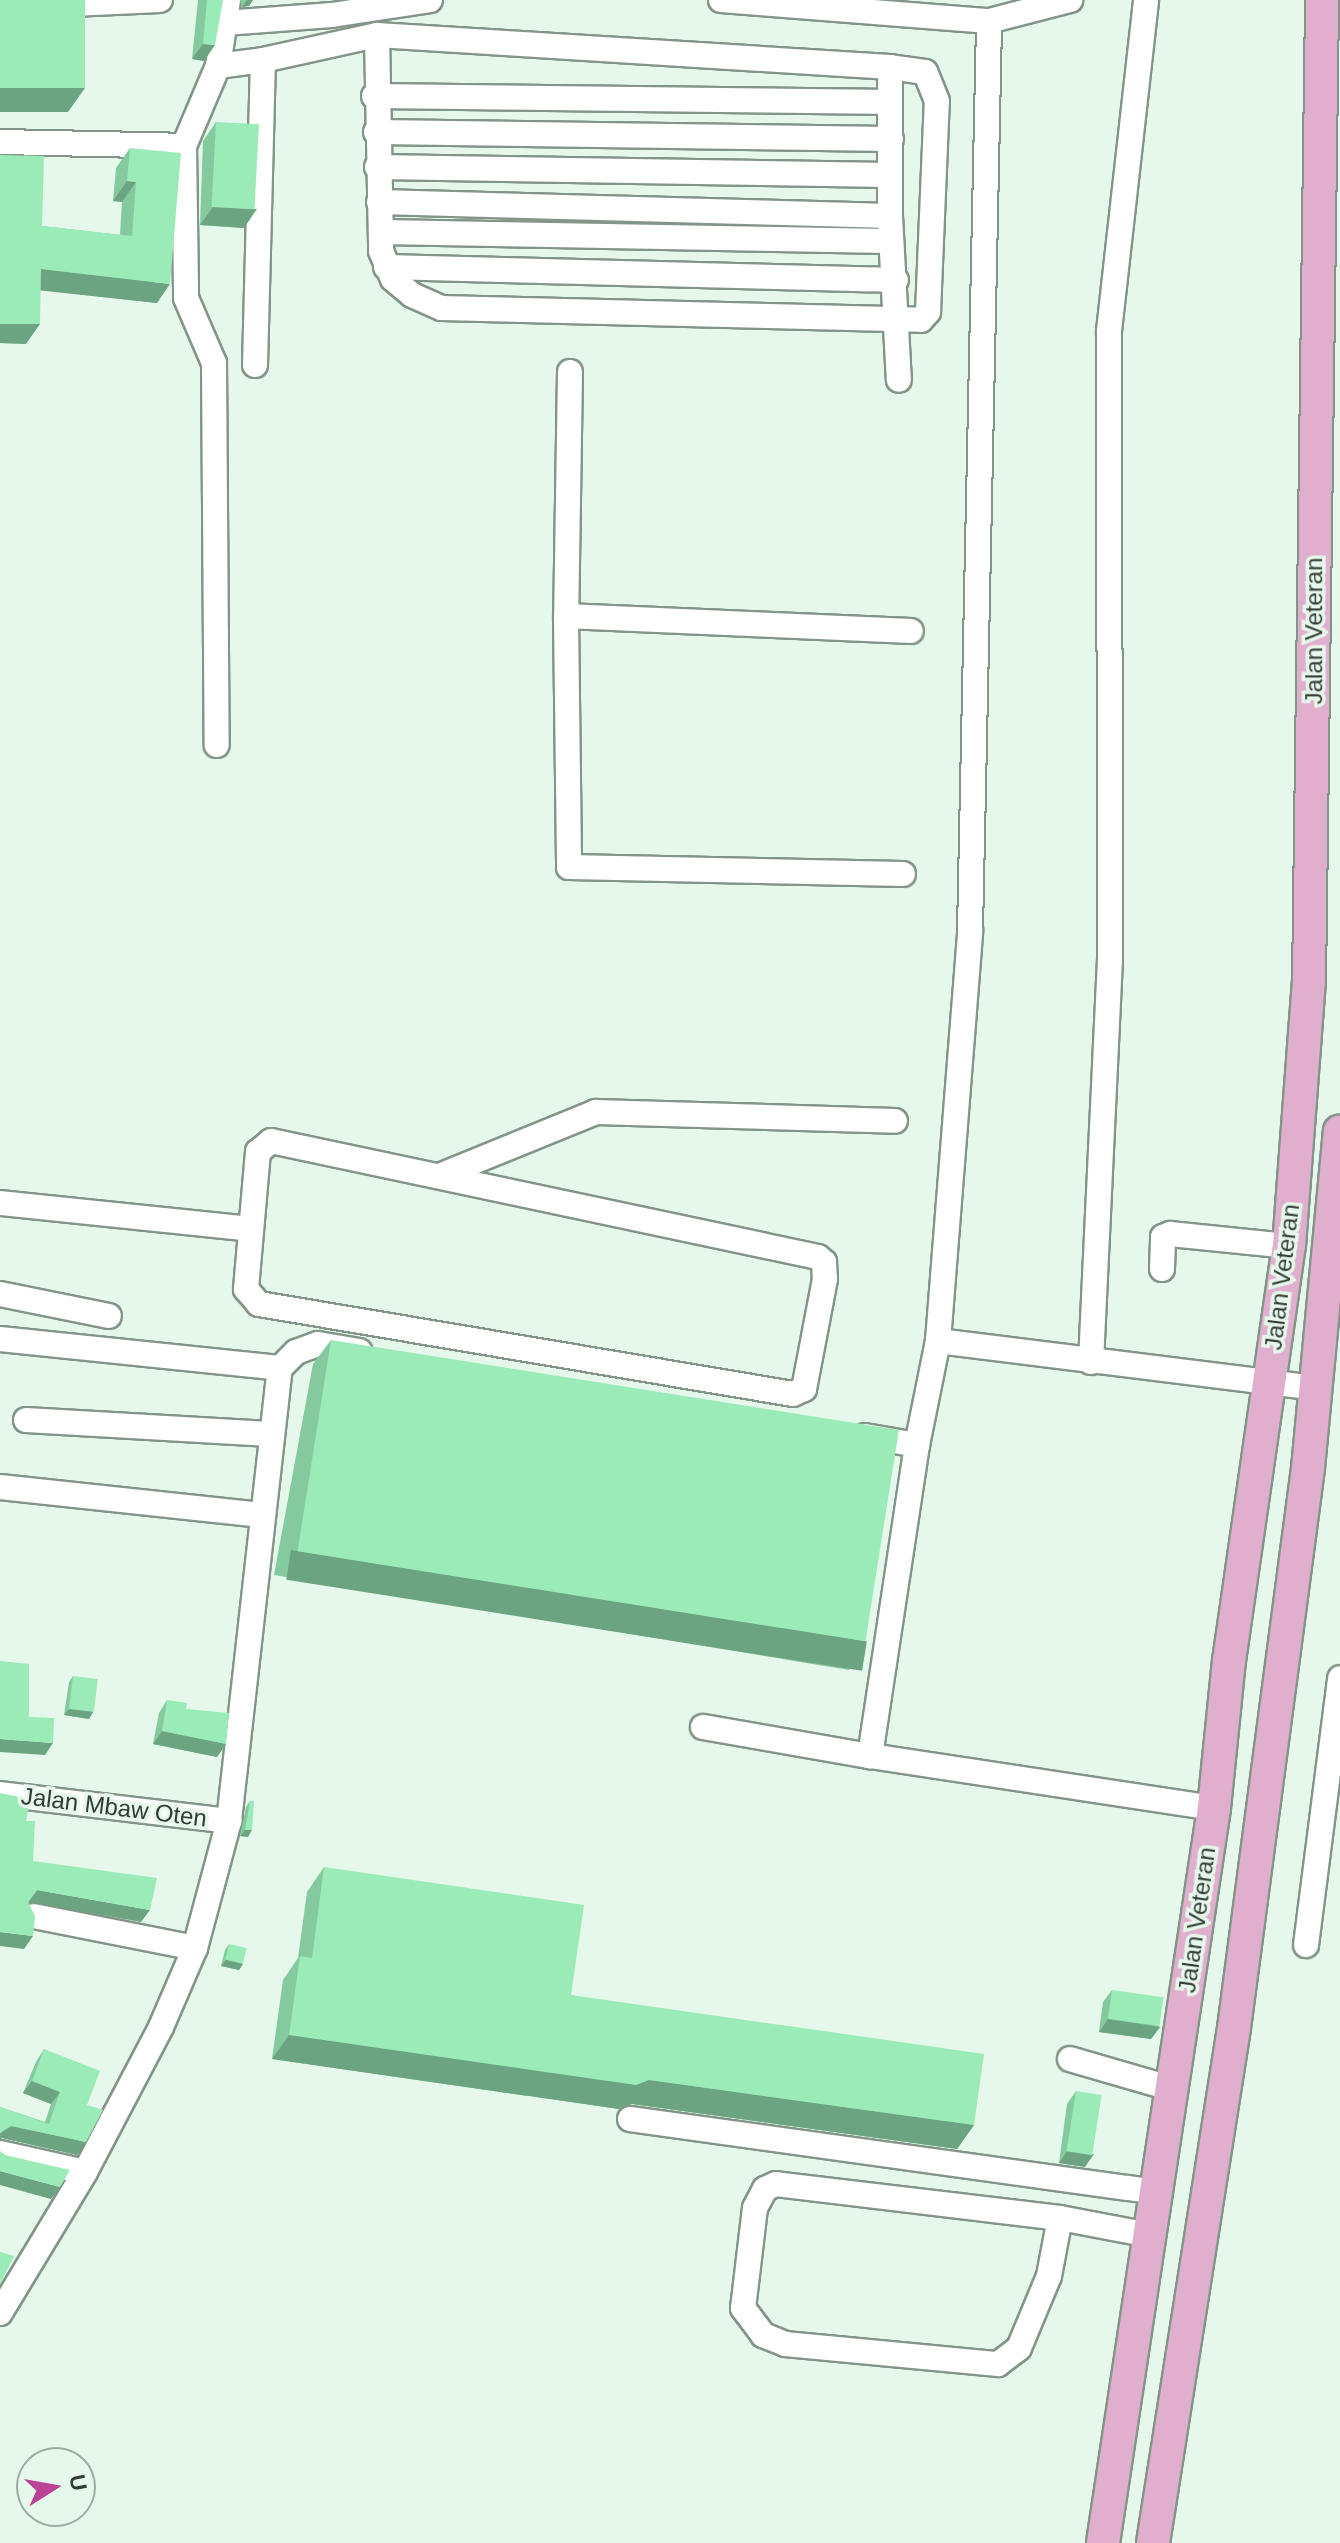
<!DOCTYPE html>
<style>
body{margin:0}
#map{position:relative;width:1340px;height:2543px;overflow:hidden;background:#e6f8eb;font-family:Helvetica,sans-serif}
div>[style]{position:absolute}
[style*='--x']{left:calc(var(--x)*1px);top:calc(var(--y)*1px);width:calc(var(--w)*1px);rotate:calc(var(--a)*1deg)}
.roads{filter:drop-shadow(2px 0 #839488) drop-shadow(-2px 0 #839488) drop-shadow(0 2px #839488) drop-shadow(0 -2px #839488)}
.minor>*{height:24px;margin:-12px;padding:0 12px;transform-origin:12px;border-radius:12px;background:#fff}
.major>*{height:32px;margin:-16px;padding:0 16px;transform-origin:16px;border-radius:16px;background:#dfafcd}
.wall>*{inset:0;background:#84ca9e}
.shaded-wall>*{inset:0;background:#6ca481;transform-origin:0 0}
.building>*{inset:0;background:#9aebb8;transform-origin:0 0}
span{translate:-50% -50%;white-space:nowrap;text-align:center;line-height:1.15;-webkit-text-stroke:7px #e6f8eb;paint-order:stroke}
.street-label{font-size:24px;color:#343b36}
.north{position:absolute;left:16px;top:2447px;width:80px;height:80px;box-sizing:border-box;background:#e6f8eb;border:2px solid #9faca3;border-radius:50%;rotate:79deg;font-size:22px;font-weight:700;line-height:32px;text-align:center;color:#343b36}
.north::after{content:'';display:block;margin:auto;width:28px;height:36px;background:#bc4296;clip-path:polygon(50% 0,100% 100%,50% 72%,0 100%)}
</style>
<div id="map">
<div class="roads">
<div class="minor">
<div style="--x:15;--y:0;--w:14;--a:25"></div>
<div style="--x:28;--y:6;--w:132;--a:-2.6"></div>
<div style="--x:721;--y:0;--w:269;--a:4.5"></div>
<div style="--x:989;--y:21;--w:84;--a:-14.5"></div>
<div style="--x:225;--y:23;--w:107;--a:-4.3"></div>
<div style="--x:332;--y:15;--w:99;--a:-8.7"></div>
<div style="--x:377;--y:35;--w:216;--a:88.9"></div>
<div style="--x:381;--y:251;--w:30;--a:67"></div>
<div style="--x:393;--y:279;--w:25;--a:40"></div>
<div style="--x:412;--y:295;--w:32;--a:24"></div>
<div style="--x:441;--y:308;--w:480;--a:1.4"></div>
<div style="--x:921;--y:320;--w:11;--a:-49"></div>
<div style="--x:928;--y:312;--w:211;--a:-87.6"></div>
<div style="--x:937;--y:101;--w:31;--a:-112"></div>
<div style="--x:925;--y:72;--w:35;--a:-172"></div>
<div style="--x:218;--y:66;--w:67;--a:-81.4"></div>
<div style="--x:374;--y:96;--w:516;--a:0.67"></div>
<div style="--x:376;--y:132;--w:515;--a:0.78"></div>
<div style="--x:0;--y:142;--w:184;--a:1.2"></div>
<div style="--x:184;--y:146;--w:87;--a:-67"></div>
<div style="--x:218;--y:66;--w:45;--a:-7.6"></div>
<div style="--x:184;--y:146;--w:152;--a:89.2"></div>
<div style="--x:186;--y:298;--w:71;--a:66.7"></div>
<div style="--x:214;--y:363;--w:382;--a:89.6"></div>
<div style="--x:377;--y:167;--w:513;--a:0.89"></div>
<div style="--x:379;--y:202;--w:511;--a:1.57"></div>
<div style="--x:381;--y:232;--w:510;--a:1.01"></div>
<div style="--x:386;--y:267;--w:510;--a:1.46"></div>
<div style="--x:255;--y:365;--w:305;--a:-88.5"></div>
<div style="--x:263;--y:60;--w:117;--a:-12.4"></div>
<div style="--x:377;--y:35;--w:514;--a:3.57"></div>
<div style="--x:890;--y:67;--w:149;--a:90"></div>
<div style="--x:890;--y:216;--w:164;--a:86.9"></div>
<div style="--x:570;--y:372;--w:244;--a:90.9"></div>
<div style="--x:566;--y:616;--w:345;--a:2.5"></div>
<div style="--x:566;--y:616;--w:251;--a:89.3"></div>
<div style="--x:569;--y:867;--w:334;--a:1.2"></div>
<div style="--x:271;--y:1141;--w:559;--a:11.97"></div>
<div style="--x:818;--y:1257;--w:8;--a:40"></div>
<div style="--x:824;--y:1262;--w:17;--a:87"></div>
<div style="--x:825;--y:1279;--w:112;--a:100.8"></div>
<div style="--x:804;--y:1389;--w:12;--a:156"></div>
<div style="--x:793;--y:1394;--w:542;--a:-170.43"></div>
<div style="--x:259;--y:1304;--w:20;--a:-131"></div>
<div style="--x:246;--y:1289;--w:138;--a:-85"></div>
<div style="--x:258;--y:1152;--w:17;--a:-40"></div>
<div style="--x:439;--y:1176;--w:170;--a:-22.2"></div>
<div style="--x:596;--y:1112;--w:299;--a:1.7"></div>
<div style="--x:0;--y:1203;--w:252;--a:5.9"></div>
<div style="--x:1162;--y:1269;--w:32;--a:-88"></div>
<div style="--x:1163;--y:1237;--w:8;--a:-23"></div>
<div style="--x:1170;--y:1234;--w:120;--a:5.8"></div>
<div style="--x:0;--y:1294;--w:111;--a:11.4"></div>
<div style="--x:0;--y:1339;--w:281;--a:5.9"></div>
<div style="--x:938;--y:1341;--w:382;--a:7.1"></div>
<div style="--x:1091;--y:1362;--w:401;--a:-87.3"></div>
<div style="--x:1110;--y:961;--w:630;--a:-90.09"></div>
<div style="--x:1109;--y:331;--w:333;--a:-83.6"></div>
<div style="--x:26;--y:1420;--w:244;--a:3.3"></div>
<div style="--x:865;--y:1436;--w:53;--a:9.8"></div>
<div style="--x:917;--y:1445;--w:315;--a:98.6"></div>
<div style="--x:870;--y:1756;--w:348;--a:8.6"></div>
<div style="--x:917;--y:1445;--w:106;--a:-78.6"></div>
<div style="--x:938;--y:1341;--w:411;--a:-85.5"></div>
<div style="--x:970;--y:931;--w:910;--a:-88.8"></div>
<div style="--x:0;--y:1487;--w:263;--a:6.1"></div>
<div style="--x:703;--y:1727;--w:169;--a:9.9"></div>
<div style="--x:0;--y:1794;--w:231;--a:6.7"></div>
<div style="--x:34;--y:1916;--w:164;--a:11.2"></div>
<div style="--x:1306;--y:1945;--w:269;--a:-82.7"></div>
<div style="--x:1070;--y:2059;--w:107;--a:16.2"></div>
<div style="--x:630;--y:2119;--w:532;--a:7.89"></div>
<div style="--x:0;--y:2153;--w:87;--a:12.6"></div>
<div style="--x:1060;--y:2218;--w:286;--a:-173.2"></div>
<div style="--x:776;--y:2184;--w:12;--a:156"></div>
<div style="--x:765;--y:2189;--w:21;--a:118"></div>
<div style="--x:755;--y:2208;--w:101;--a:96.8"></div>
<div style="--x:743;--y:2308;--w:34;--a:53"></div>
<div style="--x:763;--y:2335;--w:24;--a:22"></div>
<div style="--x:785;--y:2344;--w:214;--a:5.4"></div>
<div style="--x:998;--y:2364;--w:26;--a:-37"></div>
<div style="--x:1019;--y:2348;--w:78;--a:-67.4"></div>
<div style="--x:1049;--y:2276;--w:59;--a:-79.3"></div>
<div style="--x:1060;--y:2218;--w:91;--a:10.8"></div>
<div style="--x:0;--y:2313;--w:165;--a:-58.9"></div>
<div style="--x:85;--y:2172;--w:164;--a:-62.3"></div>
<div style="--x:161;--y:2027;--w:86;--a:-66.7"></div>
<div style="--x:195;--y:1948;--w:131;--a:-75"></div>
<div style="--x:229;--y:1821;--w:456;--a:-83.6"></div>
<div style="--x:280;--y:1368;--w:23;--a:-45"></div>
<div style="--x:296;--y:1352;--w:23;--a:-20"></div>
<div style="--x:318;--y:1344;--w:42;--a:9.7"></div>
</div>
<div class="major">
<div style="--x:1103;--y:2543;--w:743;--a:-81.41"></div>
<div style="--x:1214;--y:1808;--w:148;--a:-84.2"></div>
<div style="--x:1229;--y:1661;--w:419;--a:-81.8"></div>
<div style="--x:1289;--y:1246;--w:265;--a:-85.7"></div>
<div style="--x:1309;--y:982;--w:982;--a:-89.24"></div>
<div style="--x:1153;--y:2543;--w:521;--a:-81.06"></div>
<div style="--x:1234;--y:2028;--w:565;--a:-82.47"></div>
<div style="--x:1308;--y:1468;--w:338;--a:-84.6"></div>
</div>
</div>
<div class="wall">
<div style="clip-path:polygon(198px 0,223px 0,204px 61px,192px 59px)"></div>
<div style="clip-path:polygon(240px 0,253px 0,249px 6px,242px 7px)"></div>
<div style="clip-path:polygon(216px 122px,244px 228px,200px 225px,203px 141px)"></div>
<div style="clip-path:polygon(130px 148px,157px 303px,40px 290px,26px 344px,0 343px,0 155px,42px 226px,120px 235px,122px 202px,113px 201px,116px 168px)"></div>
<div style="clip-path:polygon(331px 1340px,866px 1646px,849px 1670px,274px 1575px,313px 1364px)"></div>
<div style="clip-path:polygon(73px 1676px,93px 1712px,89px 1719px,64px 1715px,69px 1682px)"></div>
<div style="clip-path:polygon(167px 1700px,226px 1744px,217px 1757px,153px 1744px,159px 1713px)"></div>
<div style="clip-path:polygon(250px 1801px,248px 1837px,240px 1836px,246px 1807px)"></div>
<div style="clip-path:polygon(324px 1867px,571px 1995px,974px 2125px,957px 2149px,632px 2104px,619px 2109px,272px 2059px,283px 1980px,298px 1958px,307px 1892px)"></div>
<div style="clip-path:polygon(229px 1944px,243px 1964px,239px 1970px,221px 1966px,225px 1950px)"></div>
<div style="clip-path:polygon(1112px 1990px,1160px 2027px,1151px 2039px,1099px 2032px,1103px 2002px)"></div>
<div style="clip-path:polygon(44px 2049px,87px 2105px,77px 2155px,2px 2138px,0 2107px,45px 2122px,51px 2104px,23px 2093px,36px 2062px)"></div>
<div style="clip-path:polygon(1076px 2091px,1085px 2167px,1059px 2163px,1067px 2104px)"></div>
</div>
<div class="shaded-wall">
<div style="clip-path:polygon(247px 0,253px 0,249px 6px,242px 7px)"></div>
<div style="clip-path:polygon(203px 44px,215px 45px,204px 61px,192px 59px)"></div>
<div style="clip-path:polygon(0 88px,85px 88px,68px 112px,0 112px)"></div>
<div style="clip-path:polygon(127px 181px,136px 182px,122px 202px,113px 201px)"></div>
<div style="clip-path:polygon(213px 207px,257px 209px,244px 228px,200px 225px)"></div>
<div style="clip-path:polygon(41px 269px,170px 284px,157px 303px,27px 289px)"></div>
<div style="clip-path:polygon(0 324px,40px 324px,26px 344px,0 343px)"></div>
<div style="left:291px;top:1550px;width:583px;height:30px;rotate:9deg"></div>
<div style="clip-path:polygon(69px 1709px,93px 1712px,89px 1719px,64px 1715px)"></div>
<div style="clip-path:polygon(162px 1731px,226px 1744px,217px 1757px,153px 1744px)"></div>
<div style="clip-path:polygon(0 1739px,53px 1743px,45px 1755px,0 1752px)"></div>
<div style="clip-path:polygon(245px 1830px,252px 1830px,248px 1837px,240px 1836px)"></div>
<div style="clip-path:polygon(37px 1890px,150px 1910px,141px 1922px,28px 1902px,19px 1914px)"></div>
<div style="clip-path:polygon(0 1932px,33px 1936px,24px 1949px,0 1946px)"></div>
<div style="clip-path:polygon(226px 1960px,243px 1964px,239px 1970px,221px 1966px)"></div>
<div style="clip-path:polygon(1108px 2019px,1160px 2027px,1151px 2039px,1099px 2032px)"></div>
<div style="clip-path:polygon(289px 2035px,649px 2080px,974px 2125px,957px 2149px,632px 2104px,619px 2109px,272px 2059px)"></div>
<div style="clip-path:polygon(32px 2081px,60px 2092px,51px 2104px,23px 2093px)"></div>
<div style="clip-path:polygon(11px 2126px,86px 2142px,77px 2155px,2px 2138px,0 2140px,0 2133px)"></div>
<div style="clip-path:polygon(1067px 2151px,1094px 2154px,1085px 2167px,1059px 2163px)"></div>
<div style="clip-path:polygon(0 2171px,60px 2187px,51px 2199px,0 2185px)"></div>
</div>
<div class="building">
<div style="left:0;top:0;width:85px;height:88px"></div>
<div style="clip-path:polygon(207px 0,223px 0,215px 45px,203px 44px)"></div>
<div style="left:216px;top:122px;width:43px;height:85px;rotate:3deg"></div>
<div style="clip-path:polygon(130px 148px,181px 153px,170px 284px,41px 269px,40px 324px,0 324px,0 155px,44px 156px,42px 226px,132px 236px,136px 182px,127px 181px)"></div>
<div style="left:331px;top:1340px;width:575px;height:214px;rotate:9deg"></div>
<div style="clip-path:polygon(0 1661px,29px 1664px,29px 1717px,54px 1718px,53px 1743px,0 1739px)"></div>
<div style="left:73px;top:1676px;width:25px;height:33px;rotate:7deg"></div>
<div style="clip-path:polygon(167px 1700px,187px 1703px,186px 1709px,229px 1713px,226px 1744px,162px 1731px)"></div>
<div style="clip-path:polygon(0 1793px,30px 1799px,26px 1821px,35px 1821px,33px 1861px,157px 1878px,150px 1910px,37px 1890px,28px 1902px,35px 1916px,33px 1936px,0 1932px)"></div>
<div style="clip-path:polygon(250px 1801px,254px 1801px,252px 1830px,245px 1830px)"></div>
<div style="clip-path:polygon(324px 1867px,584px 1905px,571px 1995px,984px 2054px,974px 2125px,649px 2080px,636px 2085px,289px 2035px,300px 1956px,312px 1958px)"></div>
<div style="left:229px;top:1944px;width:18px;height:16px;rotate:13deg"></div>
<div style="left:1112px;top:1990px;width:52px;height:29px;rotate:8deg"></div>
<div style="clip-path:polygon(44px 2049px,100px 2071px,87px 2105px,103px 2110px,86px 2142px,11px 2126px,0 2133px,0 2107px,49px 2124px,60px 2092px,32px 2081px)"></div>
<div style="left:1076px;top:2091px;width:26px;height:61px;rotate:9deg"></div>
<div style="clip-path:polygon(0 2151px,5px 2155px,70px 2170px,60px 2187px,0 2171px)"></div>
<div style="clip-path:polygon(0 2252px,14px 2256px,0 2284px)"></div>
</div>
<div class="street-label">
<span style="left:1314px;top:631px;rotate:-90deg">Jalan Veteran</span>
<span style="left:1282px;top:1277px;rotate:-83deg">Jalan Veteran</span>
<span style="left:114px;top:1807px;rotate:7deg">Jalan Mbaw Oten</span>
<span style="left:1197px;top:1920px;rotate:-82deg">Jalan Veteran</span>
</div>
<div class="north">U</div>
</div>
